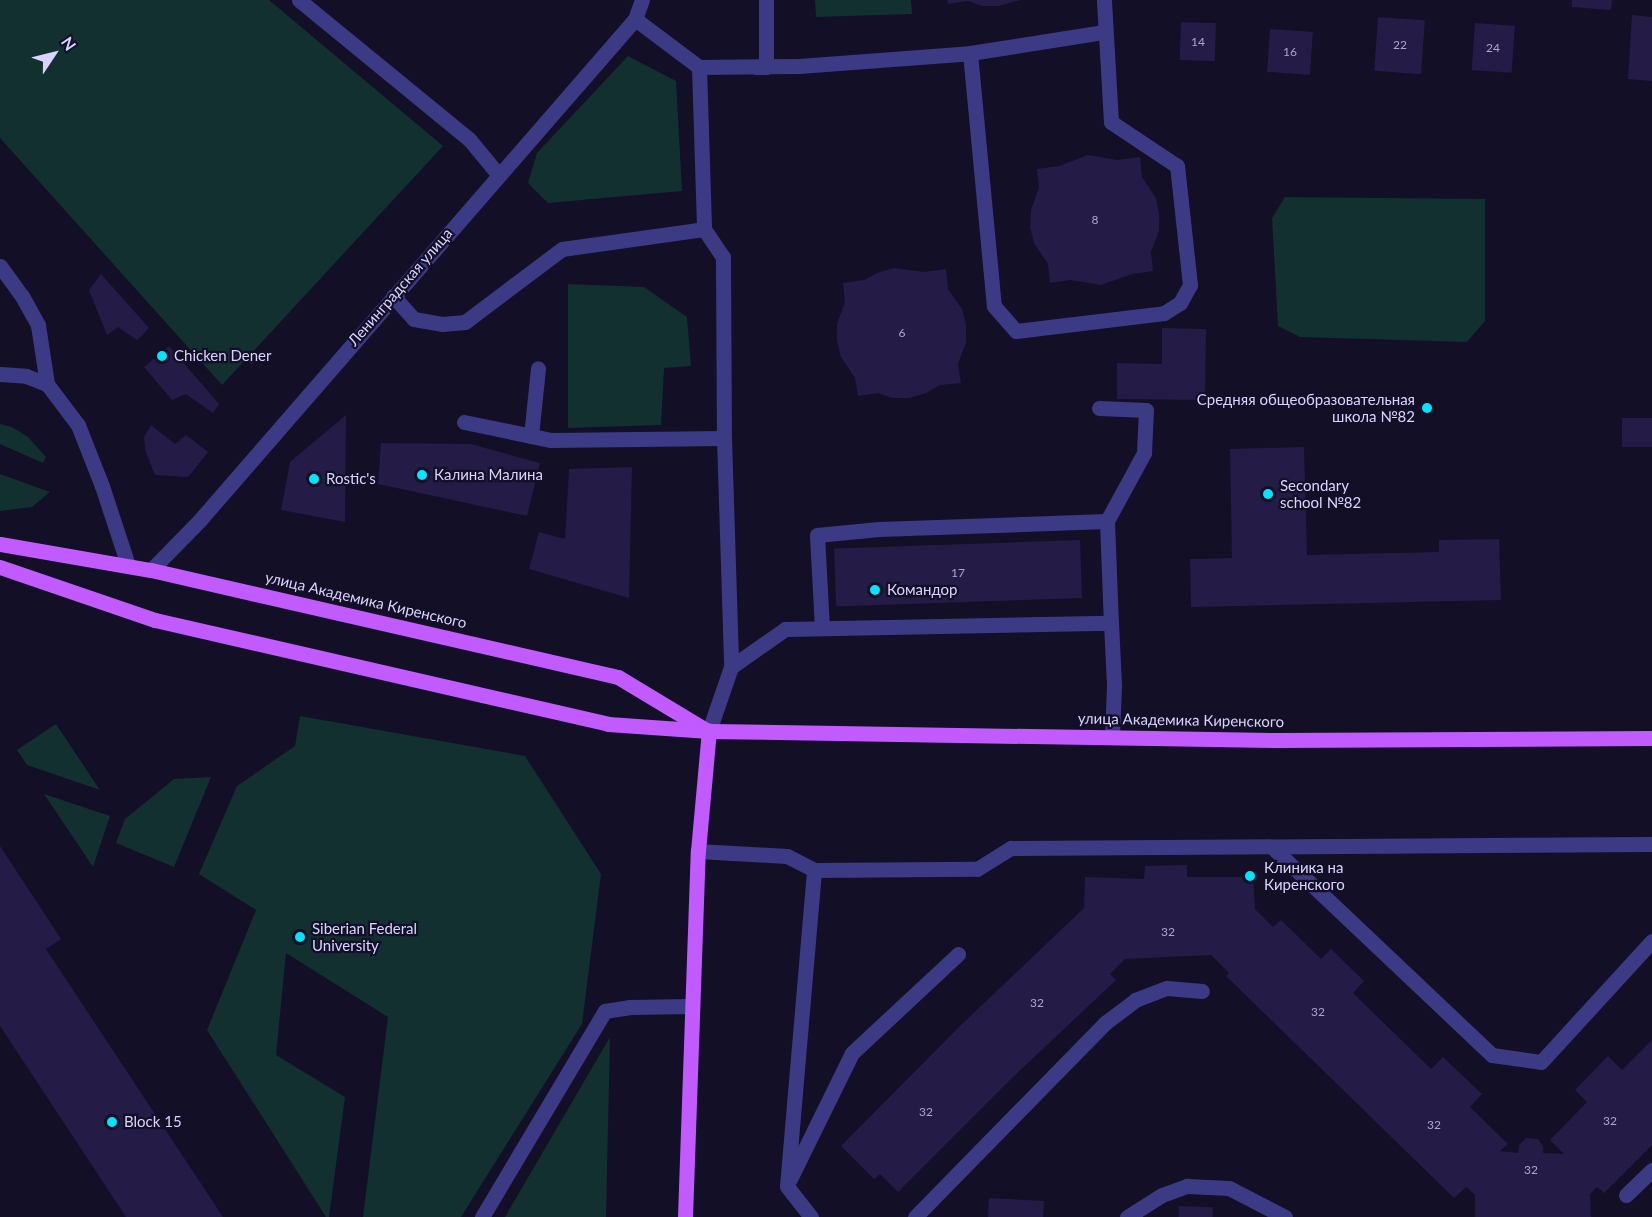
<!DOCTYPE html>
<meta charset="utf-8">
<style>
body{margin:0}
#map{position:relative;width:1652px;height:1217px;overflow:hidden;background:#130f26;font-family:Lato,sans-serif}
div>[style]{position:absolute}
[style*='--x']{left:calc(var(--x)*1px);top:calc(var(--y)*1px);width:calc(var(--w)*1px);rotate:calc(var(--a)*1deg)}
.green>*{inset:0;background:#12302f}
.building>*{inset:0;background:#241b47;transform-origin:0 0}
.minor>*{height:15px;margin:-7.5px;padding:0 7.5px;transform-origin:7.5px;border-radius:7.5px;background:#3d3a85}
.major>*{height:15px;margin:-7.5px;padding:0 7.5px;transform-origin:7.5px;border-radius:7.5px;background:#c25bff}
.dots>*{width:16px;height:16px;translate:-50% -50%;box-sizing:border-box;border:3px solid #130f26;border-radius:50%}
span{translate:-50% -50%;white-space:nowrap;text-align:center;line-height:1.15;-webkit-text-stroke:4.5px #130f26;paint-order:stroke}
.number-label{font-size:12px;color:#aca6d1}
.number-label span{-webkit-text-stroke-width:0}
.street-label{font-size:15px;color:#d9d4ff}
.poi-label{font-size:15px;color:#d9d4ff}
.left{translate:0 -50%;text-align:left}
.right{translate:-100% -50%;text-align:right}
.north{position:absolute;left:24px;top:24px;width:60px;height:60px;-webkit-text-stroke:4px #130f26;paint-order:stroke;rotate:55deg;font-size:16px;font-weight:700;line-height:24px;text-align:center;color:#d9d4ff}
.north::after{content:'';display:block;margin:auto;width:21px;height:27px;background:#d9d4ff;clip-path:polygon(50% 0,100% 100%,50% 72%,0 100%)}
</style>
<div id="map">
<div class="green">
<div style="clip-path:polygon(0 0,269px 0,443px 146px,222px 385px,0 138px)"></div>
<div style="clip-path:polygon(815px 0,911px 0,912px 14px,816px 17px)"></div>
<div style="clip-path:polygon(628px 56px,676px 81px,682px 191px,548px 203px,528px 183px,537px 153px)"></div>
<div style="clip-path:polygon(1285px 197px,1485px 199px,1485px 321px,1467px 342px,1300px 337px,1278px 326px,1272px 218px)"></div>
<div style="clip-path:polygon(568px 284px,644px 287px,687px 317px,691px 366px,664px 368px,661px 425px,568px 428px)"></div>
<div style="clip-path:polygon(0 424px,12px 427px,28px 437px,46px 457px,43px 463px,0 444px)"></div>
<div style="clip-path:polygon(0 474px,50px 492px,32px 507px,0 511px)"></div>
<div style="clip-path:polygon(300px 716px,525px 756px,601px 874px,582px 1024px,461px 1217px,363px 1217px,388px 1017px,286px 953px,276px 1055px,345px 1097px,329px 1217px,326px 1217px,207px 1030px,256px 910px,199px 874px,237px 786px,295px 746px)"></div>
<div style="clip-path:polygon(56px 724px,100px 790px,27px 765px,17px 750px)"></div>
<div style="clip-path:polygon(211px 777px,174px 867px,116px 843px,125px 819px,174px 779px)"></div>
<div style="clip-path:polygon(44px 794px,110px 816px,93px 867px)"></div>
<div style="clip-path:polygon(610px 1037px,606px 1217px,505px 1217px)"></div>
</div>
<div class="building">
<div style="clip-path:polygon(947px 0,1020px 0,999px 6px,982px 6px,968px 1px,948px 4px)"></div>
<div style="clip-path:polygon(1572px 0,1612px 0,1611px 10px,1572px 7px)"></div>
<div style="clip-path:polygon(1632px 15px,1652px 17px,1652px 81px,1628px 79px)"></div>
<div style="left:1378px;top:17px;width:47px;height:54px;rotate:4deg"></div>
<div style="left:1181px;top:22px;width:35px;height:38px;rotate:2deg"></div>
<div style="left:1475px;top:23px;width:40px;height:47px;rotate:4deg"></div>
<div style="left:1270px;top:29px;width:43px;height:43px;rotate:4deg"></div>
<div style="clip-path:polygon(1088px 155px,1117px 160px,1140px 157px,1142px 177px,1156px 198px,1159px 214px,1159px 231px,1151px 252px,1153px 271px,1132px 274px,1101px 285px,1071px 280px,1050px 283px,1048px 264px,1034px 243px,1030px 227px,1031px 210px,1039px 187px,1037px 169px,1059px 166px)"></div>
<div style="clip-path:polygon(894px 268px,923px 272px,946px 269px,948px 289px,962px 309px,966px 325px,966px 342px,958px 364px,961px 383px,940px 385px,926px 393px,909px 398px,892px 398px,878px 393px,858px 396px,855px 378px,841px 357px,837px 341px,837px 324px,845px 302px,843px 283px,864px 280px,877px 273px)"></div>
<div style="clip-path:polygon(101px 274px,149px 328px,137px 340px,118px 327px,107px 335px,89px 290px)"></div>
<div style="clip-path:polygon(1162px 328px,1206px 329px,1205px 400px,1117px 399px,1117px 363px,1162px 364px)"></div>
<div style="clip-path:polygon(169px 346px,219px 404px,213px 413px,186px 394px,172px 400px,144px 367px)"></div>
<div style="clip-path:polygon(346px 415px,345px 522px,281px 510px,290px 462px)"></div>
<div style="left:1652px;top:418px;width:29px;height:30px;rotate:90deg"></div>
<div style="clip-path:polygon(151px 425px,175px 444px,186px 435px,208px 452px,188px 477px,155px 475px,145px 450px,144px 437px)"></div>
<div style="clip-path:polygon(381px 443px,471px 444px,540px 463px,527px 516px,378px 484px)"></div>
<div style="clip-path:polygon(1304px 447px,1307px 555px,1439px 552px,1439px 540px,1499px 539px,1501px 600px,1191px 607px,1190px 559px,1232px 558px,1230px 449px)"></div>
<div style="clip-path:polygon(632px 467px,629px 598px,529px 569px,539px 532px,565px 539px,569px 469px)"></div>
<div style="left:1080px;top:540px;width:58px;height:246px;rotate:88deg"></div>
<div style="clip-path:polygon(0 846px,61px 939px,46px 949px,223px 1217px,126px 1217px,0 1026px)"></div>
<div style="clip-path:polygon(1187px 865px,1187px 877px,1253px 877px,1255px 909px,1273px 927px,1281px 920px,1321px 959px,1331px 949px,1364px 981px,1353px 993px,1431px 1069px,1443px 1057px,1482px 1094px,1470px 1107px,1508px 1144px,1500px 1151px,1518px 1153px,1519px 1145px,1526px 1138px,1538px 1139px,1543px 1146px,1543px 1153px,1564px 1154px,1550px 1140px,1587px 1102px,1575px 1090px,1608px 1056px,1622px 1070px,1652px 1040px,1652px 1145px,1604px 1193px,1597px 1187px,1590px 1194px,1591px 1217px,1475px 1217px,1475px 1195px,1466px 1187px,1454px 1198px,1226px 976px,1229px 973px,1211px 955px,1125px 959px,1110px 974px,1116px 980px,1011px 1079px,898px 1192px,880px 1174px,874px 1179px,841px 1146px,959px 1027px,1084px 908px,1085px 877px,1144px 879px,1145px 866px)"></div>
<div style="clip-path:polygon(989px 1198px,1044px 1201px,1043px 1217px,988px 1217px)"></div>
<div style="left:1179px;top:1206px;width:34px;height:11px;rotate:2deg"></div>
</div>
<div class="minor">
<div style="--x:299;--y:0;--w:220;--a:39.3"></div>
<div style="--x:469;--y:139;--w:45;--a:50.4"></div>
<div style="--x:635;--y:19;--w:80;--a:36.9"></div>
<div style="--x:699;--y:67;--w:100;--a:-0.6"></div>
<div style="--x:799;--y:66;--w:171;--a:-4.3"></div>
<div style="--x:970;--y:53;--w:136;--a:-8.9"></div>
<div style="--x:970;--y:53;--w:254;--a:84.6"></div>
<div style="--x:994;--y:306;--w:33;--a:49"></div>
<div style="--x:1016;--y:331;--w:149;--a:-6.9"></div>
<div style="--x:1164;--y:313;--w:19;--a:-32"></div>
<div style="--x:1180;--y:303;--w:21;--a:-61"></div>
<div style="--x:1190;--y:285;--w:120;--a:-96.2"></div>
<div style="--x:1177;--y:166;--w:79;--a:-146.3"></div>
<div style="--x:1111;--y:122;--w:122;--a:-93.3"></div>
<div style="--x:699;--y:67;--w:162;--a:88.2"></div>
<div style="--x:704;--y:229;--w:34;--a:56"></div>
<div style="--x:723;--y:257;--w:181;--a:89.7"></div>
<div style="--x:724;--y:438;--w:229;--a:88.2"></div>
<div style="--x:731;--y:667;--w:68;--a:109"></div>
<div style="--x:756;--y:67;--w:10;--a:0"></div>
<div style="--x:766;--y:67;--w:67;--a:-90"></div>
<div style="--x:0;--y:266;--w:37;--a:54"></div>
<div style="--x:22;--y:296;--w:33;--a:61"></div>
<div style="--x:38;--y:325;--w:60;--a:81.3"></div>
<div style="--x:393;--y:296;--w:31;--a:48"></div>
<div style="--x:414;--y:319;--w:28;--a:10"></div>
<div style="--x:442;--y:324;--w:23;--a:-5"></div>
<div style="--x:465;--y:322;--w:121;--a:-37"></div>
<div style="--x:562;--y:249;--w:143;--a:-8"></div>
<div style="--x:0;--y:374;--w:26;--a:4"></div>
<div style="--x:26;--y:376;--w:22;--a:21"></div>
<div style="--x:47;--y:384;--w:51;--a:52.9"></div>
<div style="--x:78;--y:425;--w:66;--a:68.5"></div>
<div style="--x:102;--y:486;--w:83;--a:71.8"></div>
<div style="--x:1099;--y:408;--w:47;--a:2.4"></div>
<div style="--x:1146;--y:410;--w:43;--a:92.7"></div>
<div style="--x:1144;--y:453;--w:77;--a:118.6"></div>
<div style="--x:464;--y:422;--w:89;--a:11.7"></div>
<div style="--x:551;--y:440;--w:173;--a:-0.7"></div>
<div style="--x:531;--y:436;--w:68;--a:-84.1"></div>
<div style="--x:151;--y:570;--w:69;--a:-45.6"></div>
<div style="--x:199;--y:521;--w:665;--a:-49.02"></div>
<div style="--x:635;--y:19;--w:20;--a:-70"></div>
<div style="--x:822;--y:628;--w:93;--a:-93.1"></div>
<div style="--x:817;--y:535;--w:62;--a:-5.5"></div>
<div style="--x:879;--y:529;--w:228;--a:-2"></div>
<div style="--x:1107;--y:521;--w:102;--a:87.8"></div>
<div style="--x:731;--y:667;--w:66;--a:-35.1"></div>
<div style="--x:785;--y:629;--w:326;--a:-1.1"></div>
<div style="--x:1111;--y:623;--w:62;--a:87.2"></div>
<div style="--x:1114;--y:685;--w:52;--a:92.2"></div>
<div style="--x:1272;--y:847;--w:303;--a:43.4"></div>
<div style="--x:1492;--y:1055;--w:49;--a:8.1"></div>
<div style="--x:1541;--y:1062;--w:164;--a:-47.5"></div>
<div style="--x:698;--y:851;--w:89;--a:3.2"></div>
<div style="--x:787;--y:856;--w:30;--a:27"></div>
<div style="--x:790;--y:1179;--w:140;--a:-63.8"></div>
<div style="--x:852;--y:1053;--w:145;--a:-43"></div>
<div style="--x:1626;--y:1195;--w:36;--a:-44"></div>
<div style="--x:482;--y:1217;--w:240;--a:-59.2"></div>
<div style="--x:605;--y:1011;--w:24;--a:-9"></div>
<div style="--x:629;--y:1007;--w:63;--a:-0.9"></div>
<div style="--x:811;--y:1217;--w:39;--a:-128"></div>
<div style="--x:787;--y:1186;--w:317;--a:-85.1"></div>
<div style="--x:814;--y:870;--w:163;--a:-0.4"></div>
<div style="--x:977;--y:869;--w:40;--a:-32"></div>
<div style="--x:1011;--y:848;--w:641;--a:-0.36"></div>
<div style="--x:915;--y:1217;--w:272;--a:-45.6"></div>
<div style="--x:1105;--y:1023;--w:38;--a:-37"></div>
<div style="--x:1135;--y:1000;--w:34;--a:-21"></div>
<div style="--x:1167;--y:988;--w:35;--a:5"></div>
<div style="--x:1127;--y:1217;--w:41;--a:-32.2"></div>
<div style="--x:1162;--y:1195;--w:27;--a:-20"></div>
<div style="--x:1187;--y:1186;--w:42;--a:2.7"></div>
<div style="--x:1229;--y:1188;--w:63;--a:27.4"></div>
</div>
<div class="major">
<div style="--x:0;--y:544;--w:153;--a:9.8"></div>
<div style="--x:151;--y:570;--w:479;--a:12.9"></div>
<div style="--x:618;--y:677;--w:103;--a:31.1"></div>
<div style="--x:0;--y:567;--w:164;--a:18.9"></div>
<div style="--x:155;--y:620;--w:465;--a:12.9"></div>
<div style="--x:608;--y:724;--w:101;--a:4"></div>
<div style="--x:709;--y:731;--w:569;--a:0.91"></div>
<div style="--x:1278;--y:740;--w:374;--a:-0.3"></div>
<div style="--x:685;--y:1217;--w:366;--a:-88"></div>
<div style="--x:698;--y:851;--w:121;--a:-84.8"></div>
</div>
<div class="dots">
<div style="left:162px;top:356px;background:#00e5ff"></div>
<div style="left:1427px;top:408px;background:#00e5ff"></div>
<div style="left:422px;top:475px;background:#00e5ff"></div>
<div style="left:314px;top:479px;background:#00e5ff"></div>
<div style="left:1268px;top:494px;background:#00e5ff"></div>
<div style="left:875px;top:590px;background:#00e5ff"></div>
<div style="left:1250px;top:876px;background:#00e5ff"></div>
<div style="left:300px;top:937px;background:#00e5ff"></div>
<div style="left:112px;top:1122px;background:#00e5ff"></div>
</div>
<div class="number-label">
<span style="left:1198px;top:42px">14</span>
<span style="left:1400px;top:45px">22</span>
<span style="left:1493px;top:48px">24</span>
<span style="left:1290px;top:52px">16</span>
<span style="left:1095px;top:220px">8</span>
<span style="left:902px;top:333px">6</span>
<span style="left:958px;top:573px">17</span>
<span style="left:1168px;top:932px">32</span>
<span style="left:1037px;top:1003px">32</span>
<span style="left:1318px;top:1012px">32</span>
<span style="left:926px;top:1112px">32</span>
<span style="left:1610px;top:1121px">32</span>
<span style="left:1434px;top:1125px">32</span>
<span style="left:1531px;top:1170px">32</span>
</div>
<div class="street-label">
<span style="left:400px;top:287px;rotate:-49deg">Ленинградская улица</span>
<span style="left:366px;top:600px;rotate:13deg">улица Академика Киренского</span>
<span style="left:1181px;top:720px;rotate:1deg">улица Академика Киренского</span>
</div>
<div class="poi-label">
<span class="left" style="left:174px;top:356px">Chicken Dener</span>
<span class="right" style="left:1415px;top:408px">Средняя общеобразовательная<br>школа №82</span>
<span class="left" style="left:434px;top:475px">Калина Малина</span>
<span class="left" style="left:326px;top:479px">Rostic's</span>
<span class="left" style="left:1280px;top:494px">Secondary<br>school №82</span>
<span class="left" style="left:887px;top:590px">Командор</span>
<span class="left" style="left:1264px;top:876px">Клиника на<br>Киренского</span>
<span class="left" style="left:312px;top:937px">Siberian Federal<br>University</span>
<span class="left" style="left:124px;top:1122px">Block 15</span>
</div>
<div class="north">N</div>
</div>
